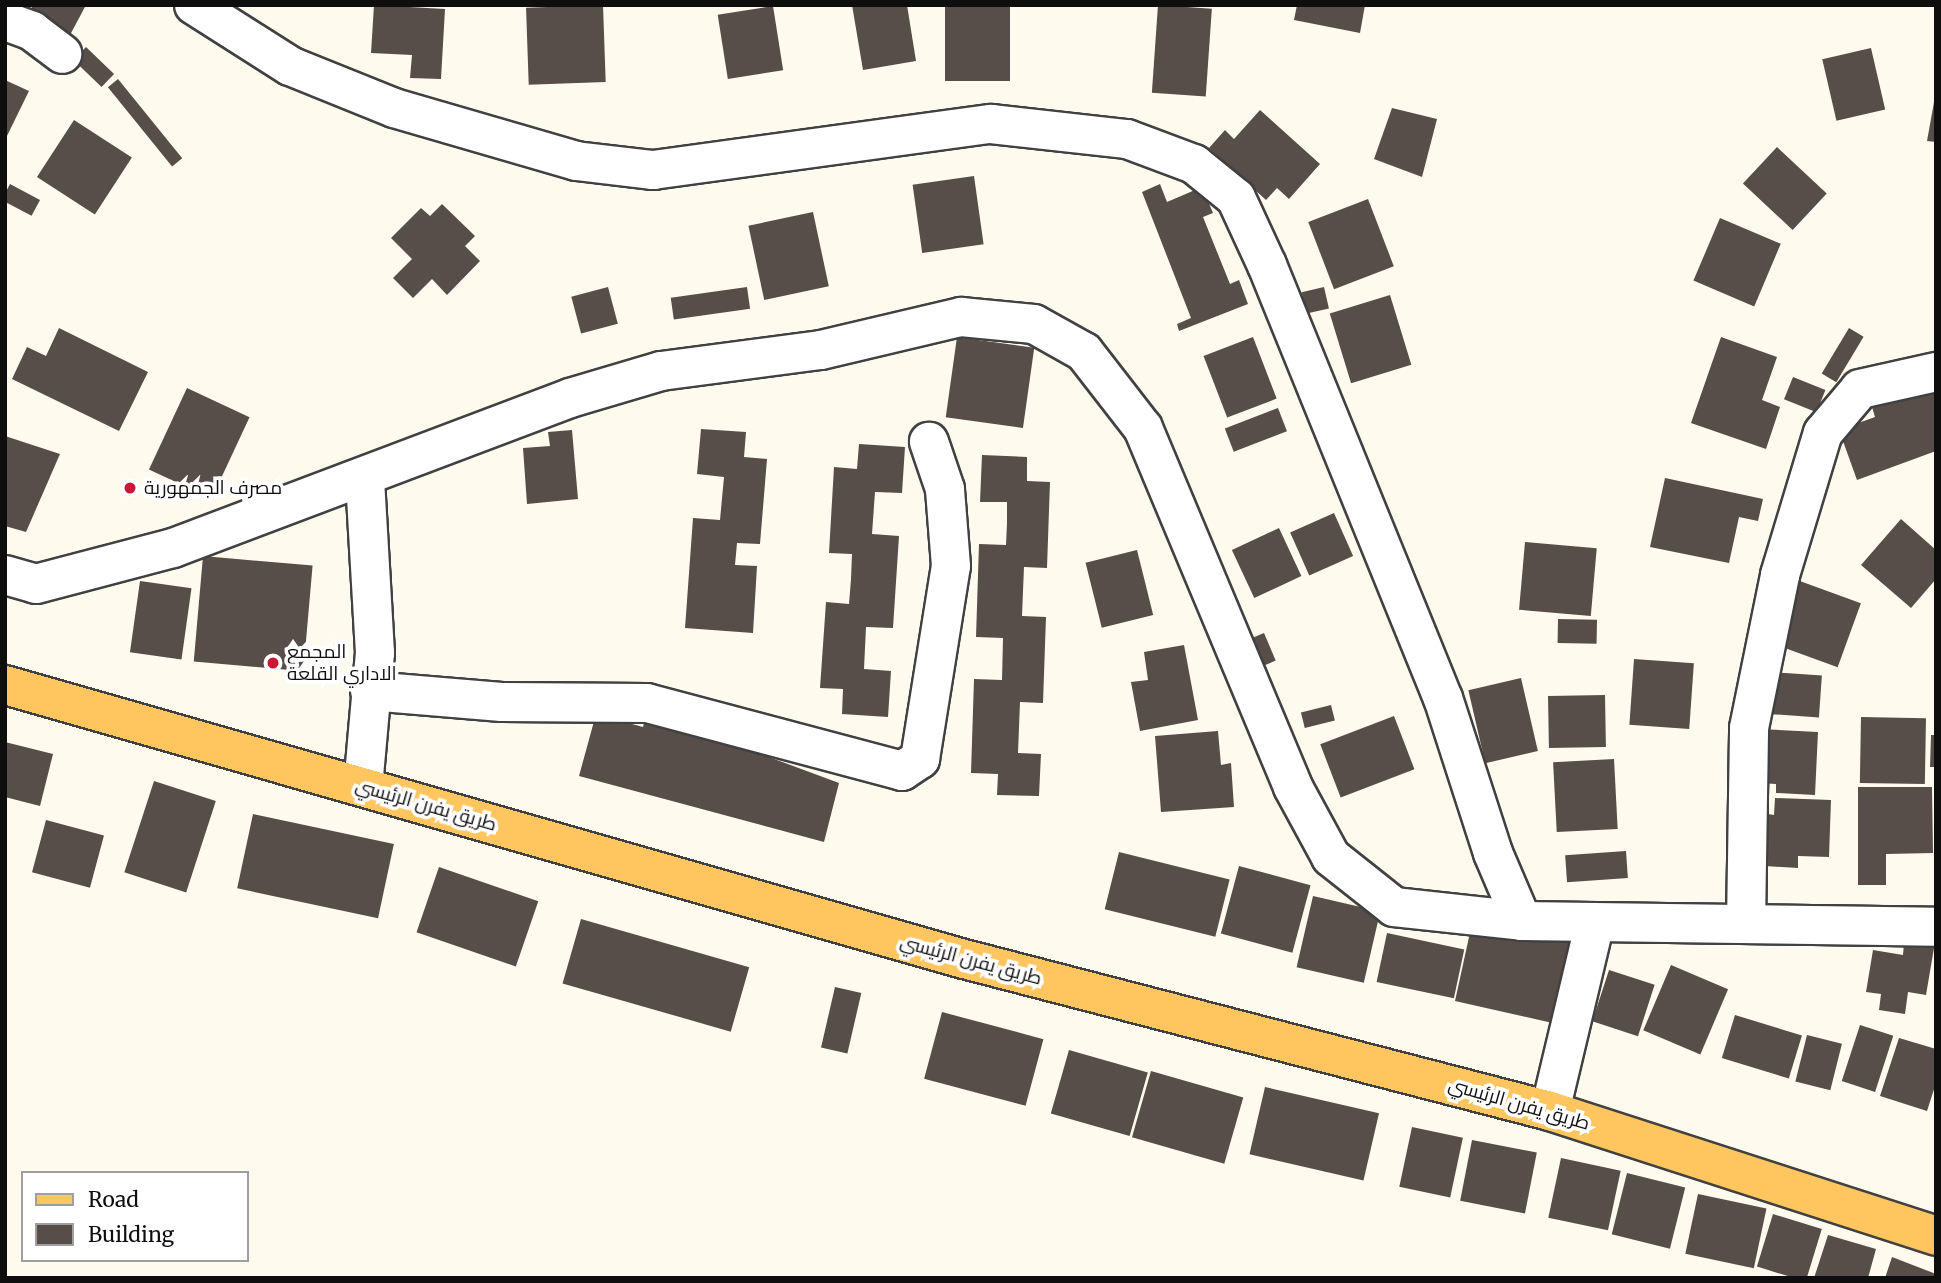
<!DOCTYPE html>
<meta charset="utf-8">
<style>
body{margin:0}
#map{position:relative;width:1941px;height:1283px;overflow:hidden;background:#fffaee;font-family:Merriweather,Cairo,serif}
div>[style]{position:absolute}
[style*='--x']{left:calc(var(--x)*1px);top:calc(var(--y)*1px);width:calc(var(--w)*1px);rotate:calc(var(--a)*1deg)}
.building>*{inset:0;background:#574d49;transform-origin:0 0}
.roads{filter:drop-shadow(2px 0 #414141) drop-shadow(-2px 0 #414141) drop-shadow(0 2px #414141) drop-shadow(0 -2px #414141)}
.minor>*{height:38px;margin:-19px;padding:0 19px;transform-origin:19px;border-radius:19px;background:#fff}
.major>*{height:38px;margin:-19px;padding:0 19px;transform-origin:19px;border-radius:19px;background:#ffc55e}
.dots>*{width:19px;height:19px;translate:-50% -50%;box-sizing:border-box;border:4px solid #fff;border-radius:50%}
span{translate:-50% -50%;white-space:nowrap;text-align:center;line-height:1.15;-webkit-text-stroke:7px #fff;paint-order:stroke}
.poi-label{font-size:19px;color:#0e0e0e}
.left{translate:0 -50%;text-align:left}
.street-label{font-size:19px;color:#0e0e0e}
.frame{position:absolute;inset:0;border:7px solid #0e0e0e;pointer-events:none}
.legend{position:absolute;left:21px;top:1171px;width:228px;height:91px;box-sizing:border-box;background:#fff;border:2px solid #9f9f9f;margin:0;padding:9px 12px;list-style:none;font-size:21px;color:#0e0e0e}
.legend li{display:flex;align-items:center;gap:14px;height:35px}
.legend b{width:35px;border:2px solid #9f9f9f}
</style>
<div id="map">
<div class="building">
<div style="clip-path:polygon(33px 5px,86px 5px,70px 35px,29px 14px)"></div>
<div style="clip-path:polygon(374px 5px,445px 9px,441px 79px,410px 78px,412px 55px,371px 53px)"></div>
<div style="left:603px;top:5px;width:77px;height:77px;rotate:88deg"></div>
<div style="clip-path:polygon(852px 5px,907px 5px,916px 61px,863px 70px)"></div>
<div style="left:945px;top:5px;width:65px;height:76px"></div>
<div style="left:1158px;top:5px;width:54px;height:88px;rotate:4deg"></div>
<div style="clip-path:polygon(1297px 5px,1365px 5px,1360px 33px,1294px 20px)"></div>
<div style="left:773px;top:6px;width:65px;height:56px;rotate:81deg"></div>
<div style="left:86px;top:47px;width:39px;height:18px;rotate:44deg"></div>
<div style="left:1871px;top:48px;width:63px;height:50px;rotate:77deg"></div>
<div style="left:118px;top:79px;width:102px;height:13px;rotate:51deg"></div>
<div style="clip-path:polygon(5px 80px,29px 91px,5px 140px)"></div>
<div style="clip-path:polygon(1936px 91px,1936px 142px,1927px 141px)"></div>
<div style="clip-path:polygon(1392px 108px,1437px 119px,1422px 177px,1374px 159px)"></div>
<div style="clip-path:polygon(1260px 110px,1320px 164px,1289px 199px,1277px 188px,1266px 200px,1209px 148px,1225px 130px,1234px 139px)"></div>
<div style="left:74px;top:120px;width:69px;height:68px;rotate:33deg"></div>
<div style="left:1777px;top:147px;width:68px;height:50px;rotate:43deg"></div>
<div style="left:974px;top:176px;width:69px;height:62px;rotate:82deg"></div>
<div style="left:10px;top:184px;width:34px;height:18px;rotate:28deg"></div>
<div style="clip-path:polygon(1160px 184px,1167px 202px,1202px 187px,1213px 213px,1203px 217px,1230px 284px,1239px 280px,1248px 304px,1179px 331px,1177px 324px,1191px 318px,1142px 192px)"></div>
<div style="left:1368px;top:199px;width:72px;height:64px;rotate:69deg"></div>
<div style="clip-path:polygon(442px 204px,475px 236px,465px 246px,480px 261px,447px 295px,432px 279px,413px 298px,393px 278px,412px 259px,391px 238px,421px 208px,430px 216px)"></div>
<div style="left:813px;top:212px;width:76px;height:66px;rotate:78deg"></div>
<div style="left:1720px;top:218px;width:66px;height:68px;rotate:23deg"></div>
<div style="left:608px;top:287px;width:38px;height:38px;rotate:75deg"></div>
<div style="left:747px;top:287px;width:22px;height:77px;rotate:82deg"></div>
<div style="left:1324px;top:287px;width:22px;height:23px;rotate:77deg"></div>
<div style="left:1390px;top:295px;width:73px;height:63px;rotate:73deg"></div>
<div style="clip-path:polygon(59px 328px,148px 372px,119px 431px,12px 379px,27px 347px,46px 356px)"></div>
<div style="left:1849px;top:328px;width:17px;height:53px;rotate:31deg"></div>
<div style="left:957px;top:337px;width:78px;height:81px;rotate:8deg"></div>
<div style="left:1253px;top:337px;width:66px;height:53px;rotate:69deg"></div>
<div style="clip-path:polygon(1721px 337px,1777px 357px,1762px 400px,1780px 407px,1766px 449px,1691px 423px)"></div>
<div style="left:1793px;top:377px;width:35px;height:24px;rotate:22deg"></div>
<div style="clip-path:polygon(1934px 384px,1936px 451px,1857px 480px,1839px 430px,1875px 417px,1872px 407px)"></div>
<div style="left:187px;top:388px;width:69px;height:90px;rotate:25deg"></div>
<div style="left:1278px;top:408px;width:25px;height:57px;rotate:69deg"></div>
<div style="clip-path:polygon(701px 429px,746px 432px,744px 457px,767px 459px,760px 544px,737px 543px,735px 565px,757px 566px,753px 633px,685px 628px,693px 518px,720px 520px,724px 477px,697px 474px)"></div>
<div style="clip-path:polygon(572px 430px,578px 499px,527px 504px,523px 448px,550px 446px,548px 432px)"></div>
<div style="clip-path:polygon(5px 436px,60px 454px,26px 532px,5px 526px)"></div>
<div style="clip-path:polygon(859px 444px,905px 447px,902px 493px,875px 492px,872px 534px,899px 536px,893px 628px,866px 627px,864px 669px,891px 671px,888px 717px,842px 714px,843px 689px,820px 688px,826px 602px,849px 604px,851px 579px,852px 554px,829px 553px,834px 467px,857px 469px)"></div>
<div style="clip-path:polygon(982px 455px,1027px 457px,1027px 481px,1050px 482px,1047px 568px,1024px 567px,1023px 591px,1022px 616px,1046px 617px,1043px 703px,1020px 702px,1018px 753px,1041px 754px,1039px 796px,997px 795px,998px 774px,971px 773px,974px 679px,1002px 680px,1003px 638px,976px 637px,979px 544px,1006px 545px,1007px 523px,1007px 502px,980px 502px)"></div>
<div style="clip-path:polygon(1665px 478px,1763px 499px,1758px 521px,1739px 517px,1729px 563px,1650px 547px)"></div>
<div style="left:1334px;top:513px;width:47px;height:48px;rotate:66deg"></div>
<div style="clip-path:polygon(1901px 519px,1936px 550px,1936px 579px,1911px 608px,1861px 565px)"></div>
<div style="left:1279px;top:528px;width:53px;height:52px;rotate:65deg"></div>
<div style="left:1525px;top:542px;width:72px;height:68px;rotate:5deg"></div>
<div style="left:1137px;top:550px;width:67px;height:53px;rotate:76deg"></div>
<div style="left:203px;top:556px;width:110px;height:106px;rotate:5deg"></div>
<div style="left:1797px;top:580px;width:68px;height:68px;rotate:20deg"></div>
<div style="left:140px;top:581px;width:52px;height:72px;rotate:8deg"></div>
<div style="left:1558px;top:619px;width:39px;height:24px;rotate:1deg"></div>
<div style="left:1264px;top:633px;width:30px;height:16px;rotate:67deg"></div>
<div style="clip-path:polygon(1184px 645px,1198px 720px,1140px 731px,1131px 682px,1148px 680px,1144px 652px)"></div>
<div style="left:1634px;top:659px;width:60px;height:66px;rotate:4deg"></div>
<div style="left:1771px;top:672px;width:51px;height:42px;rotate:4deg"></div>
<div style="left:1521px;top:678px;width:75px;height:54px;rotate:77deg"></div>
<div style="left:1605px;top:695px;width:52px;height:57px;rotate:89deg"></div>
<div style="left:1331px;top:705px;width:16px;height:31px;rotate:76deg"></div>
<div style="clip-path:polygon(596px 714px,643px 727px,646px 715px,680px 724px,839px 783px,824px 842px,579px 776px)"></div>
<div style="left:1394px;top:716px;width:57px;height:79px;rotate:69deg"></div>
<div style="left:1861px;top:717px;width:65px;height:66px;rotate:1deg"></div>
<div style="clip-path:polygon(1760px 729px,1818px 732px,1815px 795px,1776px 793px,1776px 784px,1758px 783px)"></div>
<div style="clip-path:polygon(1218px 731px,1221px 765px,1231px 763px,1234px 807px,1161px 812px,1155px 736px)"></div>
<div style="clip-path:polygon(1931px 735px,1936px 735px,1936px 767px,1930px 767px)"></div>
<div style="clip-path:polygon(5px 742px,53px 754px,40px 806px,5px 797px)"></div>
<div style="left:1614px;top:759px;width:70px;height:61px;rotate:87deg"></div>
<div style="left:154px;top:781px;width:65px;height:96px;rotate:18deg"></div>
<div style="clip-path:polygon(1858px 787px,1932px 787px,1933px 853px,1886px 854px,1886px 885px,1858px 885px)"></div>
<div style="clip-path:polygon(1775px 798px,1831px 800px,1829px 857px,1798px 856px,1798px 868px,1765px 866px,1768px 814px,1774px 815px)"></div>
<div style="left:253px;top:814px;width:144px;height:76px;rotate:12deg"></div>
<div style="left:46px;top:820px;width:60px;height:54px;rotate:15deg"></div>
<div style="left:1626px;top:851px;width:27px;height:61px;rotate:86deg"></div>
<div style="left:1119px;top:852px;width:114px;height:59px;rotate:14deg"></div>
<div style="left:1239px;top:866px;width:74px;height:70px;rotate:15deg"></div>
<div style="left:439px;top:867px;width:105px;height:69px;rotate:19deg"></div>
<div style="left:1313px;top:896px;width:69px;height:73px;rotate:13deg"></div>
<div style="left:581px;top:919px;width:175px;height:67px;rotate:16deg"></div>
<div style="clip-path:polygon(1491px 923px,1575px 942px,1557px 1024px,1455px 1001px,1471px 928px)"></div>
<div style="left:1387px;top:933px;width:79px;height:50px;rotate:12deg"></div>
<div style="clip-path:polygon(1904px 943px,1934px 948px,1926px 995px,1908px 992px,1905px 1014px,1879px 1010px,1881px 994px,1866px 992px,1873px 950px,1903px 955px)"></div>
<div style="left:1671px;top:965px;width:62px;height:71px;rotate:23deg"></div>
<div style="left:1609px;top:970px;width:48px;height:54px;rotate:18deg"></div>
<div style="left:835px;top:987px;width:27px;height:62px;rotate:13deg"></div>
<div style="left:942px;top:1012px;width:105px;height:69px;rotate:15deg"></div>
<div style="left:1735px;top:1015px;width:70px;height:45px;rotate:17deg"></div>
<div style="left:1860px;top:1025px;width:35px;height:59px;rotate:18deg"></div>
<div style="left:1807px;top:1035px;width:36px;height:48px;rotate:14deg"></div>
<div style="clip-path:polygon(1899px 1038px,1936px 1049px,1936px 1083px,1927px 1111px,1880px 1096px)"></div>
<div style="left:1069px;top:1050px;width:82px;height:66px;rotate:16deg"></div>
<div style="left:1151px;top:1071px;width:96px;height:69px;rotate:16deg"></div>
<div style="left:1265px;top:1087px;width:117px;height:69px;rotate:13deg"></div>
<div style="left:1412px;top:1127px;width:52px;height:61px;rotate:12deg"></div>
<div style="left:1472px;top:1140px;width:66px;height:62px;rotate:11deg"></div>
<div style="left:1561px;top:1158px;width:61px;height:61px;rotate:12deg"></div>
<div style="left:1627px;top:1173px;width:60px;height:63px;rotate:14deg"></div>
<div style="left:1698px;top:1194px;width:70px;height:61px;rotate:12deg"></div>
<div style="left:1773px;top:1214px;width:51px;height:55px;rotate:17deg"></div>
<div style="clip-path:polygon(1828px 1235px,1876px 1249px,1868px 1278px,1814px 1278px)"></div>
<div style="clip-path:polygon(1892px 1257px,1936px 1274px,1936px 1278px,1885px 1278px)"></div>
</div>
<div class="roads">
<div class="minor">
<div style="--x:194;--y:5;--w:114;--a:32.4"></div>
<div style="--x:290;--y:66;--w:112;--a:22"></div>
<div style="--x:394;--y:108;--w:190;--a:16.2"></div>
<div style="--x:576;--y:161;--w:78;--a:6.7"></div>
<div style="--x:653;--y:170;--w:341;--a:-7.8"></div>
<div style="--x:991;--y:124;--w:137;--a:6.3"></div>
<div style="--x:1127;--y:139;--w:72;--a:20.5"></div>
<div style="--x:1194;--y:164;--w:54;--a:39"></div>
<div style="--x:1236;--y:198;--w:74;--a:65.2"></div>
<div style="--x:1267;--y:265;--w:467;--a:67.9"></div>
<div style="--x:1443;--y:698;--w:163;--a:72.1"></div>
<div style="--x:1493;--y:853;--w:74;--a:66.9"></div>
<div style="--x:5;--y:21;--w:29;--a:20"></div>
<div style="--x:32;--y:31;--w:38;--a:37"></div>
<div style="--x:5;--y:575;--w:32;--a:16"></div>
<div style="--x:36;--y:584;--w:142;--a:-14.7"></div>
<div style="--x:173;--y:548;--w:424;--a:-20.7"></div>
<div style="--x:570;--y:398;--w:95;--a:-16.5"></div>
<div style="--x:661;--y:371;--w:161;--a:-7.5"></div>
<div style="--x:821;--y:350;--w:144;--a:-13.3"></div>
<div style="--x:961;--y:317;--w:73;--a:5.5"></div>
<div style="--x:1034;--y:324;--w:57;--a:29.2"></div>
<div style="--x:1084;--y:352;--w:96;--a:52.2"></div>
<div style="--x:1143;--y:428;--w:389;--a:67.3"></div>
<div style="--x:1293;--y:787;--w:80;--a:61.5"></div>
<div style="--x:1331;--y:857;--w:80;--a:38.4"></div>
<div style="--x:1394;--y:907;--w:129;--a:6.2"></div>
<div style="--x:1522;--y:921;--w:414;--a:0.8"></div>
<div style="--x:370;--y:691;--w:132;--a:4.8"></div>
<div style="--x:502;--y:702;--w:145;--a:0.4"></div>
<div style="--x:647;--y:703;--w:264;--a:14.9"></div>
<div style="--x:902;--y:771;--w:22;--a:-34"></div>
<div style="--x:920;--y:759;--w:195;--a:-80.9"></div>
<div style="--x:951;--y:566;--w:77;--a:-94.5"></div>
<div style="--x:945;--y:489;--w:50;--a:-108.8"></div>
<div style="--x:363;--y:787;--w:135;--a:-84.9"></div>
<div style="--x:375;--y:653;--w:175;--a:-93.3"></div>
<div style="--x:1746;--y:924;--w:196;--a:-89.1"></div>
<div style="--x:1749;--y:728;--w:156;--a:-78.5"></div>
<div style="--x:1780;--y:575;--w:148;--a:-73.2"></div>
<div style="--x:1823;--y:433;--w:57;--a:-49.9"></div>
<div style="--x:1860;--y:389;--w:78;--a:-12.6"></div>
<div style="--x:1550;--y:1111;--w:194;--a:-76.6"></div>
</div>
<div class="major">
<div style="--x:5;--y:685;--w:997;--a:15.95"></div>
<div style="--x:964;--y:959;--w:605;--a:14.54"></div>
<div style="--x:1550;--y:1111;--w:406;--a:17.9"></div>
</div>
</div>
<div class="dots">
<div style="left:130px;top:488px;background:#cd1635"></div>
<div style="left:273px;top:663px;background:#cd1635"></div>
</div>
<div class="poi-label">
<span class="left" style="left:144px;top:488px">مصرف الجمهورية</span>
<span class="left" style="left:287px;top:663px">المجمع<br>الاداري القلعة</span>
</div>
<div class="street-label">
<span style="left:426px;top:805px;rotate:16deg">طريق يفرن الرئيسي</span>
<span style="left:971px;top:960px;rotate:15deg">طريق يفرن الرئيسي</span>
<span style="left:1519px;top:1104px;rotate:16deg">طريق يفرن الرئيسي</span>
</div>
<div class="frame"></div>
<ul class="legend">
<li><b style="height:9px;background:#ffc55e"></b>Road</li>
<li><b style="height:19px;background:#574d49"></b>Building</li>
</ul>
</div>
